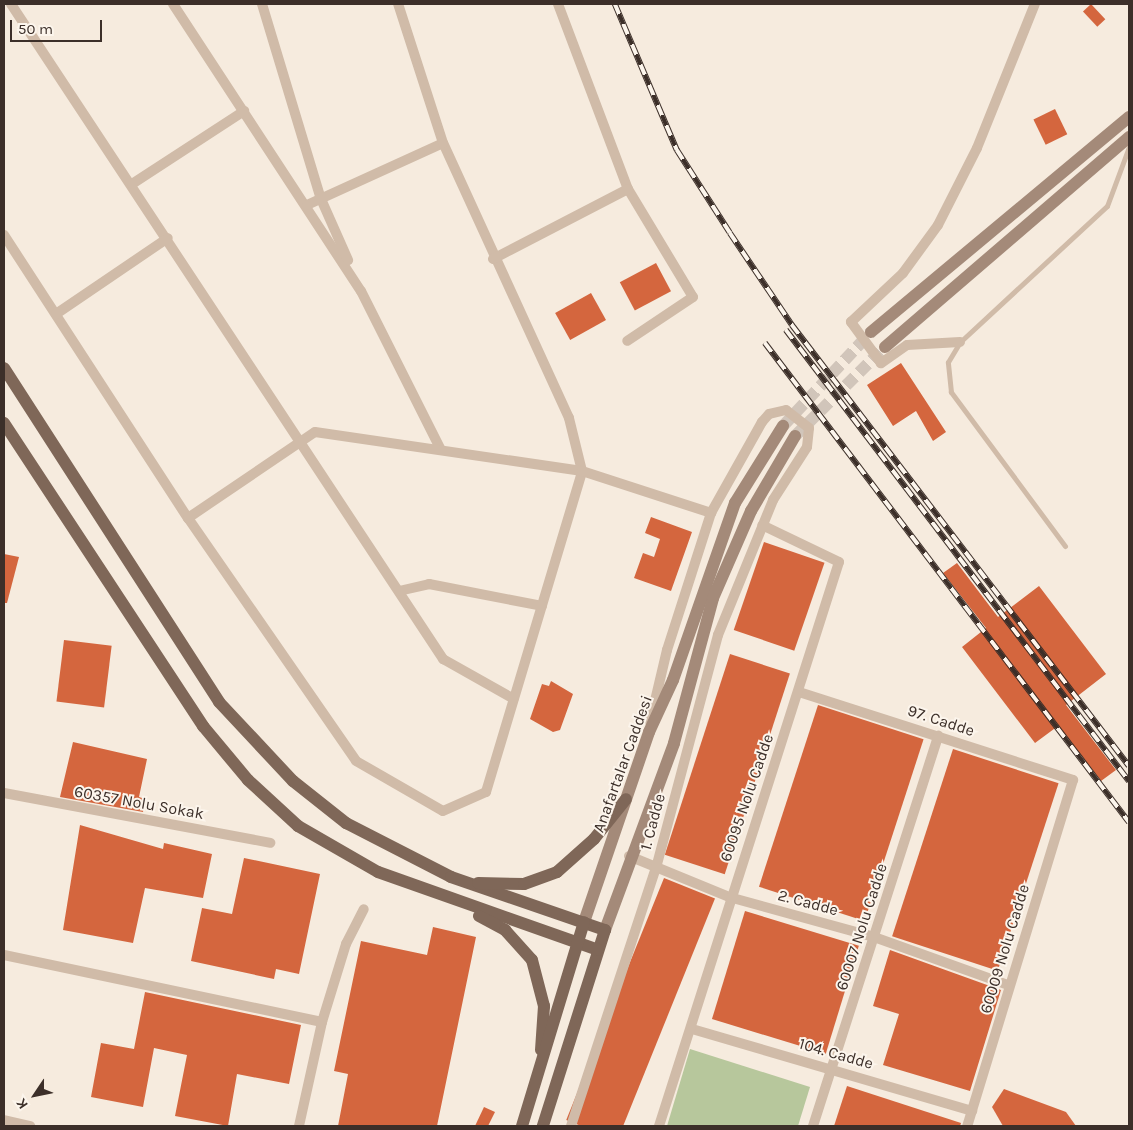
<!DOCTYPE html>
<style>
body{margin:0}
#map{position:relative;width:1133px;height:1130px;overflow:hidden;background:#f6ebde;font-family:Karla,sans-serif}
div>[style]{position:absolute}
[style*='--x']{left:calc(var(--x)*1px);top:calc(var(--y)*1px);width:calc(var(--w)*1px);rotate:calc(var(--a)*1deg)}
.green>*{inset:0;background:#b7c79c}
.building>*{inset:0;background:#d4663e;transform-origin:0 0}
.secondary-tunnel>*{height:12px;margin-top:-6px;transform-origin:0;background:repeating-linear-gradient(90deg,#d1c5ba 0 12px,transparent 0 18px)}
.lane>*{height:5px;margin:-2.5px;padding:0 2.5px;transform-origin:2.5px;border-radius:2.5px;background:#d0bba8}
.street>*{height:10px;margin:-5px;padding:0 5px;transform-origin:5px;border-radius:5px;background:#d0bba8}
.secondary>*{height:12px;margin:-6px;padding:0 6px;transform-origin:6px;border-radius:6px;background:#a48a79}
.primary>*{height:12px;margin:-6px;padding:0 6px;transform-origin:6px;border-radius:6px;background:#7f6758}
.rail>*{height:5.5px;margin-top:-2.75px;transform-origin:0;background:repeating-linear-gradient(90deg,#fcf5ec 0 11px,#3c2f29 0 22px);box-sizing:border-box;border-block:1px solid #3c2f29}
span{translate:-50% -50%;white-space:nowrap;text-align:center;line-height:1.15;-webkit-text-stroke:4px #fcf5ec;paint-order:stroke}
.street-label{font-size:16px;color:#3c2f29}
.frame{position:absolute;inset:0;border:5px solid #3c2f29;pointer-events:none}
.north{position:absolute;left:10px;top:1070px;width:50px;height:50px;-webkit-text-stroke:4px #fcf5ec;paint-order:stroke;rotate:236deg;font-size:14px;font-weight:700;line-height:20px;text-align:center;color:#3c2f29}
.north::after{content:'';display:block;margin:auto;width:18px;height:22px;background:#3c2f29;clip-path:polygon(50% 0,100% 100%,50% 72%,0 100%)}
.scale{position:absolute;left:10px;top:20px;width:92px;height:22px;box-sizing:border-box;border:2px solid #3c2f29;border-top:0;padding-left:6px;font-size:15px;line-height:18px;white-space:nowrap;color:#3c2f29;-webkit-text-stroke:4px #fcf5ec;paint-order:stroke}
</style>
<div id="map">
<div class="green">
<div style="clip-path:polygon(690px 1049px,810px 1087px,798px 1126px,667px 1126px)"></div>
</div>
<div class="building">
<div style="left:1091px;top:4px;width:21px;height:11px;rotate:47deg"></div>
<div style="left:1055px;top:109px;width:28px;height:24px;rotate:64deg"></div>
<div style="left:656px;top:263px;width:32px;height:41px;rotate:62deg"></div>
<div style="left:591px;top:293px;width:31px;height:41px;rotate:61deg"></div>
<div style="clip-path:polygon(901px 363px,946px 432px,933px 441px,916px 411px,893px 426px,867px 385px)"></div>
<div style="clip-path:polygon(651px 517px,692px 532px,671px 591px,634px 578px,643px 553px,654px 557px,660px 539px,645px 533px)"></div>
<div style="left:764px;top:542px;width:64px;height:93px;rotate:19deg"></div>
<div style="clip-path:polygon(4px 554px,19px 557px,7px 603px,4px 603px)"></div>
<div style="clip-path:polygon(957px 563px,998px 617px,1039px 586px,1106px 674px,1066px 705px,1116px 770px,1101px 781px,1058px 726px,1035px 743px,962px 647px,986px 628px,943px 573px)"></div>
<div style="left:64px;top:640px;width:48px;height:62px;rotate:7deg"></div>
<div style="left:730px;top:654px;width:63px;height:211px;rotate:18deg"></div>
<div style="clip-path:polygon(551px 681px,573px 694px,560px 730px,553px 732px,530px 719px,542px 684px,549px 686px)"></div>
<div style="left:818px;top:705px;width:111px;height:191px;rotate:18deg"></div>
<div style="clip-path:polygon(73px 742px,147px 759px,139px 797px,145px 799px,143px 812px,60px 797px)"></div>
<div style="left:953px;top:749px;width:111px;height:197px;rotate:18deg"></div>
<div style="clip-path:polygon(80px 825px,163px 849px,164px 843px,212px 854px,203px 898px,145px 888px,133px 943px,63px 930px)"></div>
<div style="clip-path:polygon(244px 858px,320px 874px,299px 974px,276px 969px,274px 979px,191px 961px,202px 908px,232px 914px)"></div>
<div style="left:664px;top:878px;width:55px;height:261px;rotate:22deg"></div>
<div style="left:745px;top:911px;width:119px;height:113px;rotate:17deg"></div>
<div style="clip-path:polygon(433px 927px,476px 937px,437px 1126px,338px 1126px,348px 1074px,334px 1071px,361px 941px,427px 955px)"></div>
<div style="clip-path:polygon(890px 950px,1001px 990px,970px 1091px,883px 1065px,899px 1014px,873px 1006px)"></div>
<div style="clip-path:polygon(145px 992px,301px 1025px,289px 1084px,237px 1074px,228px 1126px,175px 1116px,187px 1055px,154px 1048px,143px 1107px,91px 1097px,101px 1043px,134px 1049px)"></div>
<div style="clip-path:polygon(847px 1086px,961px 1123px,960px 1126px,834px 1126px)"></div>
<div style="clip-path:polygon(1004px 1089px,1066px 1112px,1076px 1126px,1003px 1126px,992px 1107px)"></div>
<div style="clip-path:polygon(484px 1107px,495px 1112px,488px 1126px,475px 1126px)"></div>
</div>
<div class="secondary-tunnel">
<div style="--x:783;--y:426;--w:129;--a:-46.9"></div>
<div style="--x:795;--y:436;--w:125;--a:-44.7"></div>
</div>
<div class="lane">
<div style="--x:1065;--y:546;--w:192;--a:-126.5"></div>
<div style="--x:951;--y:392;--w:30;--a:-96"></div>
<div style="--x:948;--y:362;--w:23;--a:-59"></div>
<div style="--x:960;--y:342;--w:200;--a:-42.8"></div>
<div style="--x:1107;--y:206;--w:63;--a:-69.6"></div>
</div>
<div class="street">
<div style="--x:11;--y:4;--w:785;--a:56.59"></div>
<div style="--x:443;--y:659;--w:81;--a:29.4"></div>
<div style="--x:173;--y:4;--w:343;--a:56.8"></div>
<div style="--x:361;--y:291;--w:178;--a:63.3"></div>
<div style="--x:262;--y:4;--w:204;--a:73.2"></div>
<div style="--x:321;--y:199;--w:67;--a:66.1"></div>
<div style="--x:558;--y:4;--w:198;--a:69.3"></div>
<div style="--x:628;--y:189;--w:126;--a:59"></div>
<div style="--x:693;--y:297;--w:79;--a:146.3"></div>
<div style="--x:132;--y:184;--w:134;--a:-33.1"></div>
<div style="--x:307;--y:205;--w:149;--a:-24.5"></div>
<div style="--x:4;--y:235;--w:338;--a:57"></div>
<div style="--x:188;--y:518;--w:295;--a:55.3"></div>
<div style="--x:356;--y:761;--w:100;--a:29.9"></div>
<div style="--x:443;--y:811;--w:47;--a:-23.8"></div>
<div style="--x:486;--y:792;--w:335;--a:-73.3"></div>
<div style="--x:582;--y:471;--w:55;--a:-103.8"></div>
<div style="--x:569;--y:418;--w:302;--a:-114.6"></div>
<div style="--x:443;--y:143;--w:146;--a:-107.9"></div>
<div style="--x:493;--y:259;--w:152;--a:-27.4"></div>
<div style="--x:56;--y:314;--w:135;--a:-34.2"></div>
<div style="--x:960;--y:342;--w:53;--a:176.8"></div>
<div style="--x:907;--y:345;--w:32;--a:145"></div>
<div style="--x:881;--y:363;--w:51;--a:-126.2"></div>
<div style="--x:851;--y:322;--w:71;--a:-43.3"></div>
<div style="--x:903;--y:273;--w:59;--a:-53.9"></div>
<div style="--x:938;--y:225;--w:86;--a:-63.1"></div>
<div style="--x:977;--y:148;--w:155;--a:-68.1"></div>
<div style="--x:188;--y:518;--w:153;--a:-34.1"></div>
<div style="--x:315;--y:432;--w:270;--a:8.3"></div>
<div style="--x:582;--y:471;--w:136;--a:18"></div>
<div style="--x:399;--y:591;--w:31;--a:-13"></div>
<div style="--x:429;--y:584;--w:115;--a:11"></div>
<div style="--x:799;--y:692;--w:288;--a:17.8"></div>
<div style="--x:1073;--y:780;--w:362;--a:107"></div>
<div style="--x:4;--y:793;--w:271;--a:10.6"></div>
<div style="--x:629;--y:856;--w:108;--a:22.3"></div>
<div style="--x:729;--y:897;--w:150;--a:15.4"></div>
<div style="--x:874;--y:937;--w:142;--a:19.7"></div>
<div style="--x:4;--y:955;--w:325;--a:11.9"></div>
<div style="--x:692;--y:1029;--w:292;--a:16.3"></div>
<div style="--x:4;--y:1120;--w:27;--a:13"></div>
<div style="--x:299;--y:1126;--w:107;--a:-77.5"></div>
<div style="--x:322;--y:1022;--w:82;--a:-72.9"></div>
<div style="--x:346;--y:944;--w:39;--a:-63"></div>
<div style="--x:571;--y:1126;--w:272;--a:-71.8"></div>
<div style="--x:656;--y:868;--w:241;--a:-75.1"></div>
<div style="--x:718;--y:635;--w:146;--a:-67.8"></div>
<div style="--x:773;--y:500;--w:63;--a:-57.3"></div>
<div style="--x:807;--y:447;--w:19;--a:-84"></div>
<div style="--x:809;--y:428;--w:29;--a:-142"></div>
<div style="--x:786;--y:410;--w:17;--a:167"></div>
<div style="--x:769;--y:414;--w:11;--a:131"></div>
<div style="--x:762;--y:422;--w:104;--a:119.3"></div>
<div style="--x:711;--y:513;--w:144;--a:107.8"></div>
<div style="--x:667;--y:650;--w:74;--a:103.3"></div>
<div style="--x:659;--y:1126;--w:592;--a:-72.3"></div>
<div style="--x:839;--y:562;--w:85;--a:-154.3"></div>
<div style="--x:813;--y:1126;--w:410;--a:-72.2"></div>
</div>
<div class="secondary">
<div style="--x:871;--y:332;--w:336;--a:-39.8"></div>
<div style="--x:885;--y:347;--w:322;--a:-40.7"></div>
<div style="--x:584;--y:922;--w:201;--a:-71.1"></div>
<div style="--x:649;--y:732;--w:57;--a:-65.2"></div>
<div style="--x:673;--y:680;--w:188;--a:-70.7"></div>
<div style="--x:735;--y:503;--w:91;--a:-58.1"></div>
<div style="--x:605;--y:930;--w:199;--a:-69.7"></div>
<div style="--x:674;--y:743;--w:150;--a:-74.9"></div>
<div style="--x:713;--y:598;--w:95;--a:-66.4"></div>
<div style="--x:751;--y:511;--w:87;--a:-59.6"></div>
</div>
<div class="primary">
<div style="--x:4;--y:368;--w:397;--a:57.2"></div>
<div style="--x:219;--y:702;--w:108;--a:46.9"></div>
<div style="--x:293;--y:781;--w:68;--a:38.4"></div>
<div style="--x:346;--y:823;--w:118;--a:27.2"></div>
<div style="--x:451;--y:877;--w:163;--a:19"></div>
<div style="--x:605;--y:930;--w:206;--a:107.6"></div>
<div style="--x:4;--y:423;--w:363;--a:56.7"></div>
<div style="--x:203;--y:726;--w:70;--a:50.2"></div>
<div style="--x:248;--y:780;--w:68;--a:42.6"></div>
<div style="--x:298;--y:826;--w:92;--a:29.9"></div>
<div style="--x:378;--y:872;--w:233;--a:19.5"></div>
<div style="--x:478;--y:883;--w:46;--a:1.2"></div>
<div style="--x:524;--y:884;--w:35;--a:-20"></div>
<div style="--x:557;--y:872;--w:50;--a:-41.7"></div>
<div style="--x:594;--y:839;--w:51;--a:-51.3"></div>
<div style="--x:479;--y:916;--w:30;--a:28"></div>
<div style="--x:505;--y:930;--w:40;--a:48"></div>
<div style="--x:532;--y:960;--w:48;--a:75.4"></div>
<div style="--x:544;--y:1006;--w:44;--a:93.9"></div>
<div style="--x:522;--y:1126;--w:213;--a:-73.1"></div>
</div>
<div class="rail">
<div style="--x:615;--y:4;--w:159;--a:67"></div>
<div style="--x:677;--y:150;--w:98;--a:57.4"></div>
<div style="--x:730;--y:233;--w:111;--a:56"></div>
<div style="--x:792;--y:325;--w:555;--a:52.61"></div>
<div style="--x:786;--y:330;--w:567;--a:52.75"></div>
<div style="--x:765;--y:343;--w:602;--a:52.77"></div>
</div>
<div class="street-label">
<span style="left:941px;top:721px;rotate:18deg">97. Cadde</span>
<span style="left:623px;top:764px;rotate:-70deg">Anafartalar Caddesi</span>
<span style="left:747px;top:798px;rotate:-71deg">60095 Nolu Cadde</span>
<span style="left:139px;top:803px;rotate:10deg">60357 Nolu Sokak</span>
<span style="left:653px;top:822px;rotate:-75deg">1. Cadde</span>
<span style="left:808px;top:903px;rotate:15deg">2. Cadde</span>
<span style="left:862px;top:927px;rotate:-72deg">60007 Nolu Cadde</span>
<span style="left:1005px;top:949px;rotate:-73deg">60009 Nolu Cadde</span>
<span style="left:836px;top:1054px;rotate:16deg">104. Cadde</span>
</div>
<div class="frame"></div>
<div class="north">K</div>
<div class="scale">50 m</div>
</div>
